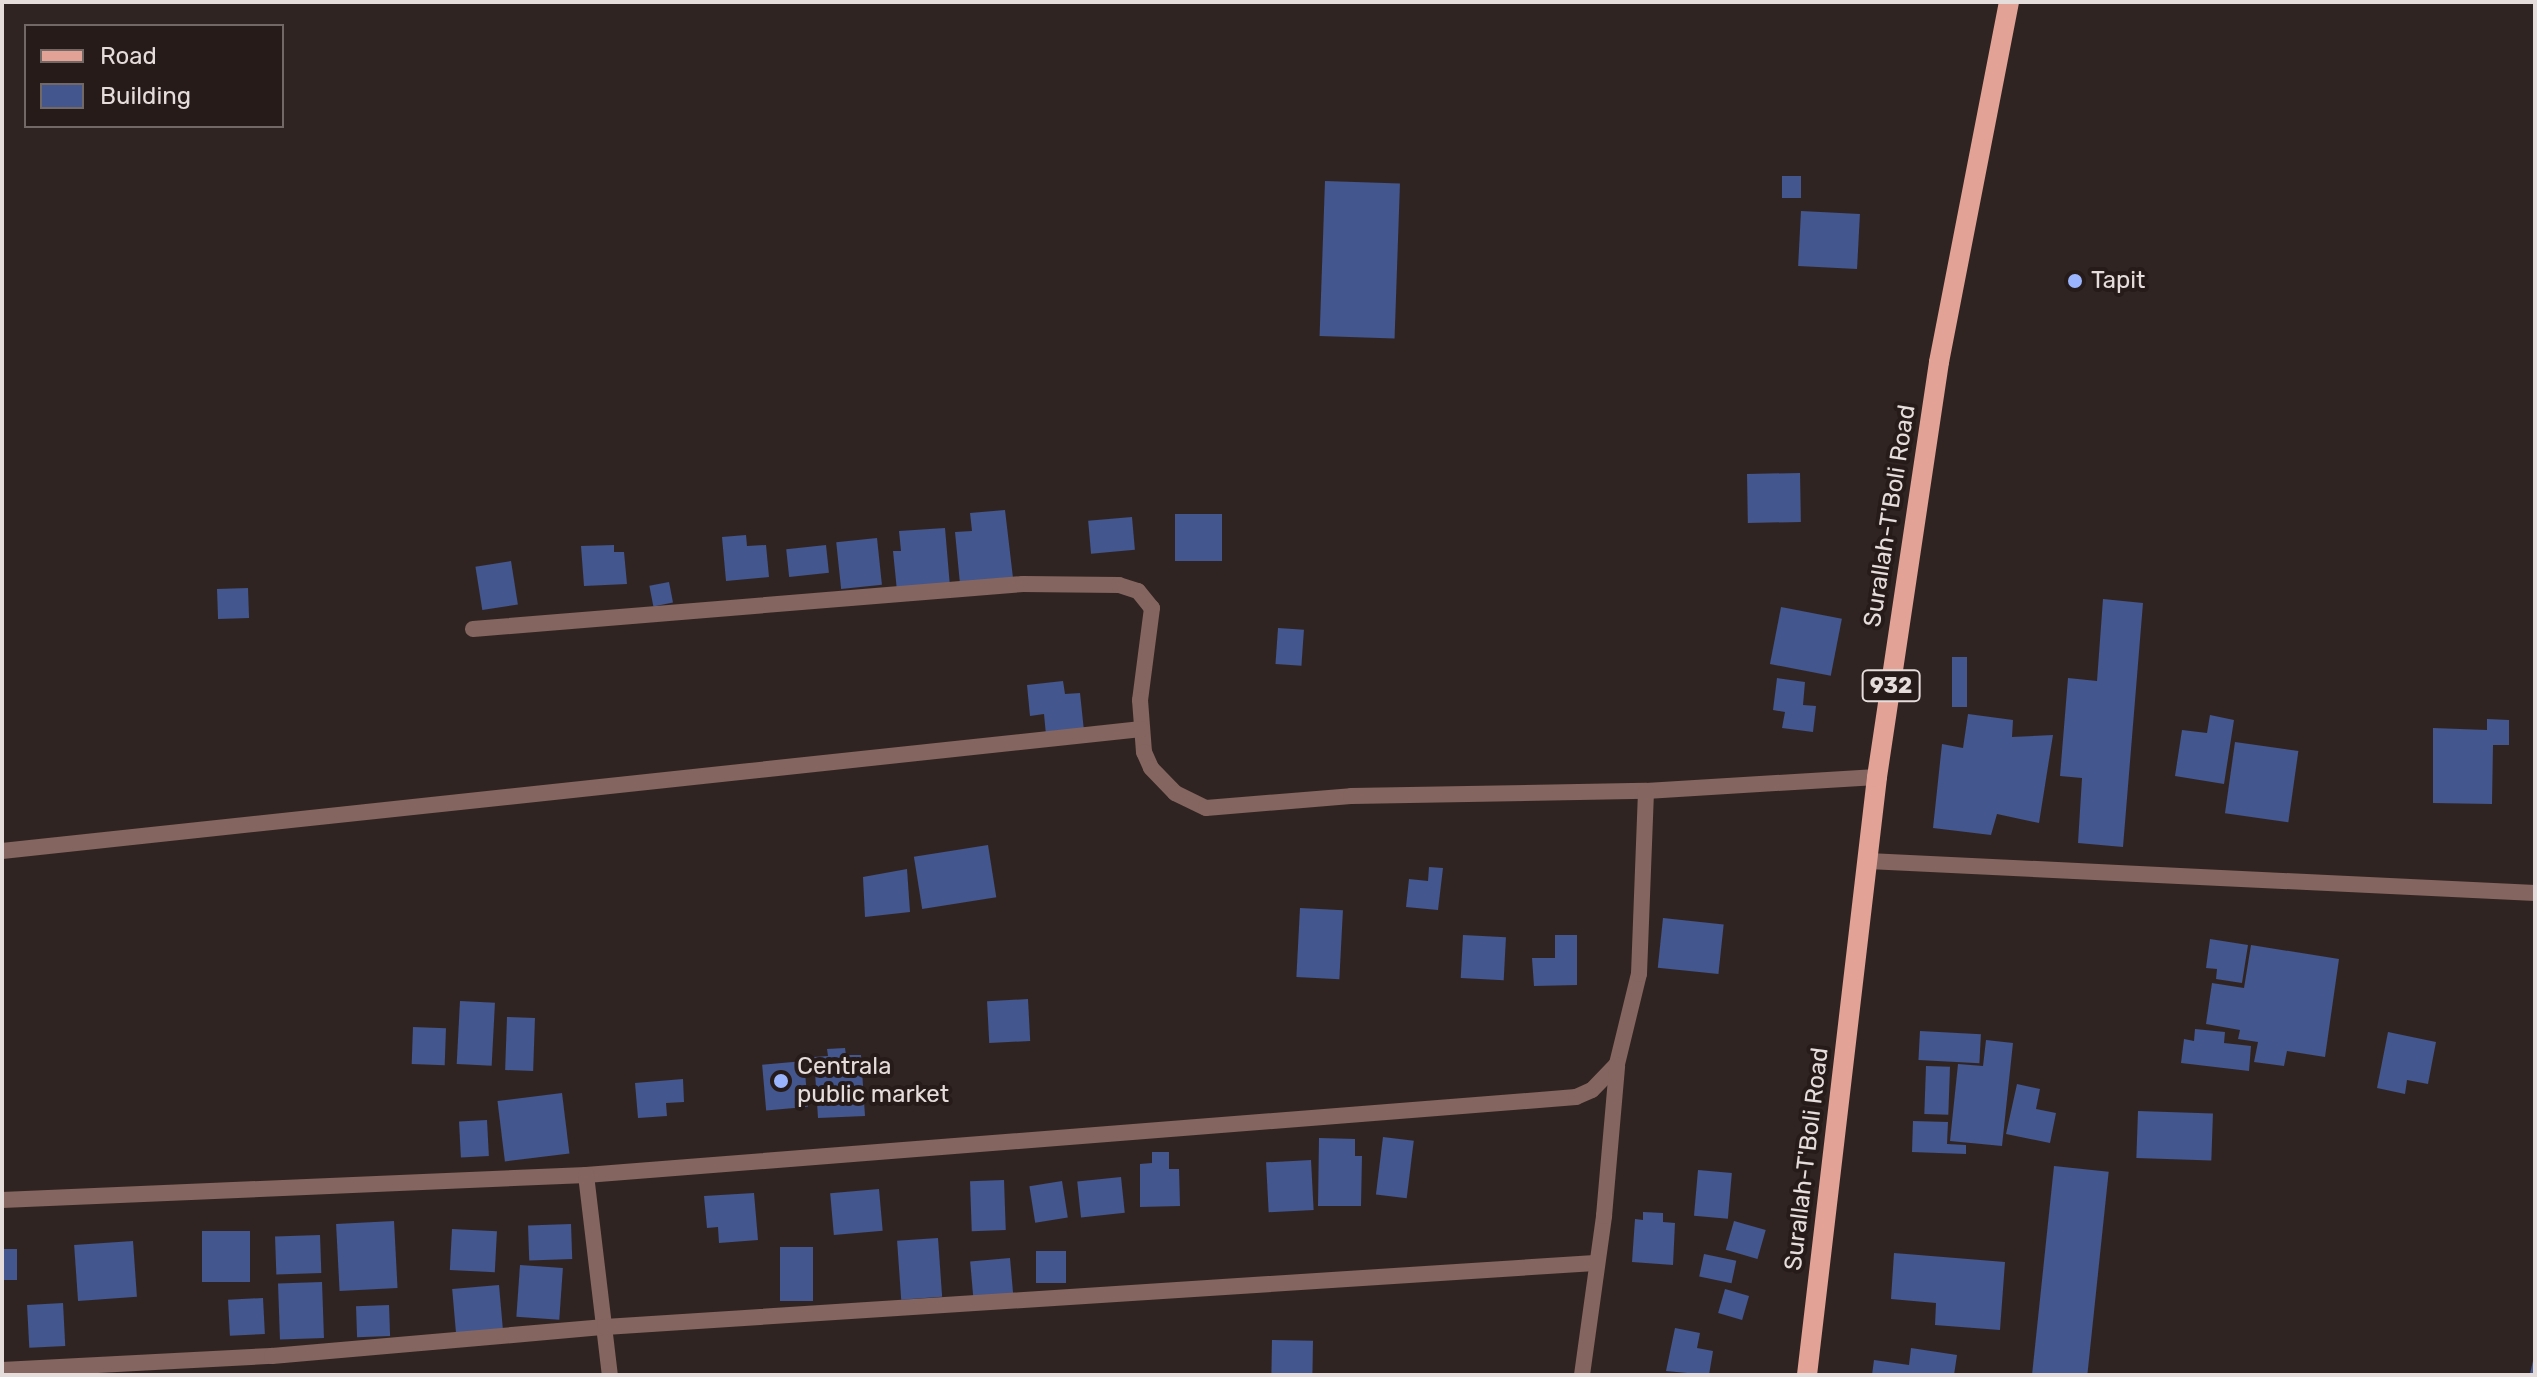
<!DOCTYPE html>
<style>
body{margin:0}
#map{position:relative;width:2537px;height:1377px;overflow:hidden;background:#302422;font-family:Rubik,sans-serif}
div>[style]{position:absolute}
[style*='--x']{left:calc(var(--x)*1px);top:calc(var(--y)*1px);width:calc(var(--w)*1px);rotate:calc(var(--a)*1deg)}
.building>*{inset:0;background:#43568d;transform-origin:0 0}
.minor>*{height:16px;margin:-8px;padding:0 8px;transform-origin:8px;border-radius:8px;background:#85655f}
.primary>*{height:20px;margin:-10px;padding:0 10px;transform-origin:10px;border-radius:10px;background:#e2a295}
.dots>*{width:22px;height:22px;translate:-50% -50%;box-sizing:border-box;border:4px solid #261b19;border-radius:50%}
span{translate:-50% -50%;white-space:nowrap;text-align:center;line-height:1.15;-webkit-text-stroke:8px #261b19;paint-order:stroke}
.shield-label span{padding:2px 6px;background:#261b19;border:2px solid;border-radius:6px;-webkit-text-stroke-width:0}
.shield-label{font-size:22px;color:#e5dddb;font-weight:700}
.poi-label{font-size:24px;color:#e5dddb}
.left{translate:0 -50%;text-align:left}
.street-label{font-size:24px;color:#e5dddb}
.frame{position:absolute;inset:0;border:4px solid #e5dddb;pointer-events:none}
.legend{position:absolute;left:24px;top:24px;width:260px;height:104px;box-sizing:border-box;background:#261b19;border:2px solid #726967;margin:0;padding:10px 14px;list-style:none;font-size:24px;color:#e5dddb}
.legend li{display:flex;align-items:center;gap:16px;height:40px}
.legend b{width:40px;border:2px solid #726967}
</style>
<div id="map">
<div class="building">
<div style="left:1782px;top:176px;width:19px;height:22px"></div>
<div style="left:1325px;top:181px;width:75px;height:155px;rotate:2deg"></div>
<div style="left:1801px;top:211px;width:59px;height:55px;rotate:3deg"></div>
<div style="left:1800px;top:473px;width:49px;height:53px;rotate:89deg"></div>
<div style="clip-path:polygon(1005px 510px,1013px 578px,960px 584px,955px 532px,972px 531px,970px 513px)"></div>
<div style="left:1175px;top:514px;width:47px;height:47px"></div>
<div style="left:1132px;top:517px;width:33px;height:44px;rotate:85deg"></div>
<div style="clip-path:polygon(945px 528px,950px 587px,897px 591px,893px 551px,901px 551px,899px 531px)"></div>
<div style="clip-path:polygon(746px 535px,747px 546px,766px 545px,769px 577px,726px 581px,722px 537px)"></div>
<div style="left:877px;top:538px;width:47px;height:41px;rotate:84deg"></div>
<div style="clip-path:polygon(614px 545px,614px 552px,624px 552px,627px 584px,584px 586px,581px 546px)"></div>
<div style="left:826px;top:545px;width:28px;height:40px;rotate:84deg"></div>
<div style="left:511px;top:561px;width:44px;height:36px;rotate:81deg"></div>
<div style="left:669px;top:582px;width:21px;height:20px;rotate:79deg"></div>
<div style="left:248px;top:588px;width:30px;height:31px;rotate:88deg"></div>
<div style="clip-path:polygon(2103px 599px,2143px 603px,2123px 847px,2078px 843px,2082px 778px,2060px 776px,2068px 678px,2097px 681px)"></div>
<div style="left:1781px;top:607px;width:62px;height:58px;rotate:11deg"></div>
<div style="left:1278px;top:628px;width:26px;height:36px;rotate:4deg"></div>
<div style="left:1952px;top:657px;width:15px;height:50px"></div>
<div style="clip-path:polygon(1777px 678px,1805px 682px,1803px 705px,1816px 706px,1813px 732px,1782px 728px,1785px 712px,1773px 710px)"></div>
<div style="clip-path:polygon(1063px 681px,1065px 694px,1080px 693px,1084px 731px,1046px 735px,1044px 714px,1030px 716px,1027px 685px)"></div>
<div style="clip-path:polygon(1968px 714px,2013px 720px,2012px 737px,2053px 735px,2039px 823px,1997px 814px,1991px 835px,1933px 828px,1942px 744px,1963px 748px)"></div>
<div style="clip-path:polygon(2210px 715px,2234px 720px,2224px 784px,2175px 776px,2182px 730px,2207px 733px)"></div>
<div style="clip-path:polygon(2487px 719px,2509px 720px,2509px 745px,2493px 745px,2492px 804px,2433px 803px,2433px 728px,2487px 730px)"></div>
<div style="left:2235px;top:742px;width:64px;height:72px;rotate:8deg"></div>
<div style="left:988px;top:845px;width:53px;height:75px;rotate:81deg"></div>
<div style="clip-path:polygon(1429px 867px,1443px 868px,1438px 910px,1406px 907px,1409px 879px,1428px 881px)"></div>
<div style="clip-path:polygon(907px 869px,910px 912px,865px 917px,863px 877px)"></div>
<div style="left:1300px;top:908px;width:43px;height:69px;rotate:3deg"></div>
<div style="left:1663px;top:918px;width:61px;height:50px;rotate:6deg"></div>
<div style="left:1463px;top:935px;width:43px;height:43px;rotate:3deg"></div>
<div style="clip-path:polygon(1555px 935px,1577px 935px,1577px 985px,1534px 986px,1532px 958px,1555px 958px)"></div>
<div style="clip-path:polygon(2210px 939px,2248px 945px,2242px 983px,2216px 979px,2217px 969px,2206px 968px)"></div>
<div style="clip-path:polygon(2251px 945px,2339px 959px,2325px 1057px,2287px 1051px,2284px 1066px,2254px 1062px,2258px 1042px,2238px 1039px,2240px 1030px,2206px 1024px,2212px 983px,2244px 988px)"></div>
<div style="left:1028px;top:999px;width:42px;height:41px;rotate:87deg"></div>
<div style="left:460px;top:1001px;width:35px;height:63px;rotate:3deg"></div>
<div style="left:507px;top:1017px;width:28px;height:53px;rotate:2deg"></div>
<div style="left:413px;top:1027px;width:33px;height:37px;rotate:2deg"></div>
<div style="clip-path:polygon(2195px 1029px,2225px 1032px,2224px 1043px,2251px 1046px,2249px 1071px,2181px 1063px,2184px 1039px,2194px 1041px)"></div>
<div style="left:1920px;top:1031px;width:61px;height:29px;rotate:3deg"></div>
<div style="clip-path:polygon(2388px 1032px,2436px 1042px,2428px 1084px,2407px 1080px,2405px 1094px,2377px 1088px)"></div>
<div style="clip-path:polygon(1986px 1040px,2013px 1043px,2002px 1146px,1950px 1141px,1958px 1064px,1983px 1066px)"></div>
<div style="clip-path:polygon(845px 1048px,846px 1055px,861px 1055px,865px 1116px,818px 1118px,814px 1057px,828px 1056px,827px 1049px)"></div>
<div style="left:804px;top:1061px;width:46px;height:42px;rotate:85deg"></div>
<div style="left:1926px;top:1066px;width:24px;height:48px;rotate:2deg"></div>
<div style="clip-path:polygon(683px 1079px,684px 1102px,666px 1103px,667px 1116px,638px 1118px,635px 1083px)"></div>
<div style="clip-path:polygon(2017px 1084px,2040px 1089px,2036px 1109px,2056px 1113px,2050px 1143px,2006px 1134px)"></div>
<div style="left:562px;top:1093px;width:61px;height:65px;rotate:83deg"></div>
<div style="left:2138px;top:1111px;width:75px;height:47px;rotate:2deg"></div>
<div style="left:487px;top:1120px;width:36px;height:28px;rotate:87deg"></div>
<div style="clip-path:polygon(1913px 1121px,1948px 1122px,1947px 1144px,1966px 1145px,1966px 1154px,1912px 1152px)"></div>
<div style="left:1383px;top:1137px;width:31px;height:58px;rotate:7deg"></div>
<div style="clip-path:polygon(1319px 1138px,1355px 1139px,1355px 1156px,1362px 1156px,1361px 1206px,1318px 1206px)"></div>
<div style="clip-path:polygon(1152px 1152px,1169px 1152px,1169px 1169px,1179px 1169px,1180px 1206px,1140px 1207px,1140px 1164px,1152px 1163px)"></div>
<div style="left:1311px;top:1160px;width:50px;height:45px;rotate:87deg"></div>
<div style="left:2054px;top:1166px;width:55px;height:210px;rotate:6deg"></div>
<div style="left:1698px;top:1170px;width:34px;height:46px;rotate:5deg"></div>
<div style="left:1121px;top:1177px;width:36px;height:44px;rotate:84deg"></div>
<div style="left:1004px;top:1180px;width:50px;height:34px;rotate:88deg"></div>
<div style="left:1062px;top:1181px;width:37px;height:33px;rotate:81deg"></div>
<div style="left:879px;top:1189px;width:42px;height:49px;rotate:85deg"></div>
<div style="clip-path:polygon(754px 1193px,758px 1240px,719px 1243px,718px 1227px,707px 1228px,704px 1196px)"></div>
<div style="clip-path:polygon(1643px 1212px,1663px 1213px,1663px 1222px,1675px 1223px,1673px 1265px,1632px 1262px,1635px 1219px,1643px 1220px)"></div>
<div style="left:394px;top:1221px;width:67px;height:58px;rotate:87deg"></div>
<div style="left:1734px;top:1221px;width:33px;height:30px;rotate:16deg"></div>
<div style="left:571px;top:1224px;width:35px;height:43px;rotate:88deg"></div>
<div style="left:452px;top:1229px;width:45px;height:41px;rotate:3deg"></div>
<div style="left:202px;top:1231px;width:48px;height:51px"></div>
<div style="left:320px;top:1235px;width:38px;height:45px;rotate:88deg"></div>
<div style="left:938px;top:1238px;width:59px;height:41px;rotate:86deg"></div>
<div style="left:133px;top:1241px;width:56px;height:59px;rotate:86deg"></div>
<div style="left:813px;top:1247px;width:54px;height:33px;rotate:90deg"></div>
<div style="left:2px;top:1249px;width:15px;height:31px"></div>
<div style="left:1066px;top:1251px;width:32px;height:30px;rotate:90deg"></div>
<div style="clip-path:polygon(1894px 1253px,2005px 1262px,2000px 1330px,1935px 1325px,1936px 1303px,1891px 1299px)"></div>
<div style="left:1704px;top:1254px;width:33px;height:23px;rotate:12deg"></div>
<div style="left:1010px;top:1258px;width:37px;height:40px;rotate:85deg"></div>
<div style="left:520px;top:1265px;width:43px;height:52px;rotate:4deg"></div>
<div style="left:322px;top:1282px;width:56px;height:44px;rotate:88deg"></div>
<div style="left:499px;top:1285px;width:45px;height:47px;rotate:85deg"></div>
<div style="left:1725px;top:1289px;width:25px;height:25px;rotate:16deg"></div>
<div style="left:263px;top:1298px;width:36px;height:35px;rotate:87deg"></div>
<div style="left:63px;top:1303px;width:43px;height:36px;rotate:87deg"></div>
<div style="left:389px;top:1305px;width:31px;height:33px;rotate:88deg"></div>
<div style="clip-path:polygon(1675px 1328px,1700px 1333px,1697px 1348px,1713px 1351px,1709px 1375px,1666px 1371px)"></div>
<div style="left:1272px;top:1340px;width:41px;height:35px;rotate:1deg"></div>
<div style="clip-path:polygon(1911px 1348px,1957px 1355px,1954px 1375px,1872px 1375px,1874px 1360px,1909px 1365px)"></div>
<div style="clip-path:polygon(2535px 1352px,2535px 1375px,2530px 1374px)"></div>
</div>
<div class="minor">
<div style="--x:473;--y:629;--w:552;--a:-4.68"></div>
<div style="--x:1023;--y:584;--w:96;--a:0.6"></div>
<div style="--x:1119;--y:585;--w:20;--a:18"></div>
<div style="--x:1138;--y:591;--w:22;--a:51"></div>
<div style="--x:1152;--y:608;--w:93;--a:97.4"></div>
<div style="--x:1140;--y:700;--w:52;--a:85.6"></div>
<div style="--x:1144;--y:752;--w:17;--a:66"></div>
<div style="--x:1151;--y:768;--w:35;--a:46"></div>
<div style="--x:1175;--y:793;--w:34;--a:26"></div>
<div style="--x:1206;--y:808;--w:145;--a:-4.7"></div>
<div style="--x:1351;--y:796;--w:295;--a:-1"></div>
<div style="--x:1646;--y:791;--w:231;--a:-3.5"></div>
<div style="--x:2;--y:851;--w:1146;--a:-6.11"></div>
<div style="--x:1868;--y:861;--w:668;--a:2.75"></div>
<div style="--x:586;--y:1175;--w:993;--a:-4.5"></div>
<div style="--x:1576;--y:1097;--w:17;--a:-24"></div>
<div style="--x:1592;--y:1090;--w:36;--a:-46"></div>
<div style="--x:1617;--y:1064;--w:93;--a:-76.3"></div>
<div style="--x:1639;--y:974;--w:183;--a:-87.8"></div>
<div style="--x:2;--y:1200;--w:585;--a:-2.45"></div>
<div style="--x:586;--y:1175;--w:201;--a:83.2"></div>
<div style="--x:2;--y:1370;--w:270;--a:-3"></div>
<div style="--x:272;--y:1356;--w:334;--a:-5"></div>
<div style="--x:605;--y:1327;--w:992;--a:-3.7"></div>
<div style="--x:1582;--y:1375;--w:161;--a:-82.1"></div>
<div style="--x:1604;--y:1216;--w:151;--a:-85"></div>
</div>
<div class="primary">
<div style="--x:1807;--y:1375;--w:602;--a:-83.32"></div>
<div style="--x:1877;--y:777;--w:420;--a:-81.5"></div>
<div style="--x:1939;--y:362;--w:367;--a:-79"></div>
</div>
<div class="dots">
<div style="left:2075px;top:281px;background:#9ab5fd"></div>
<div style="left:781px;top:1081px;background:#9ab5fd"></div>
</div>
<div class="shield-label">
<span style="left:1891px;top:686px">932</span>
</div>
<div class="poi-label">
<span class="left" style="left:2091px;top:281px">Tapit</span>
<span class="left" style="left:797px;top:1081px">Centrala<br>public market</span>
</div>
<div class="street-label">
<span style="left:1890px;top:516px;rotate:-81deg">Surallah-T'Boli Road</span>
<span style="left:1807px;top:1159px;rotate:-83deg">Surallah-T'Boli Road</span>
</div>
<div class="frame"></div>
<ul class="legend">
<li><b style="height:10px;background:#e2a295"></b>Road</li>
<li><b style="height:22px;background:#43568d"></b>Building</li>
</ul>
</div>
